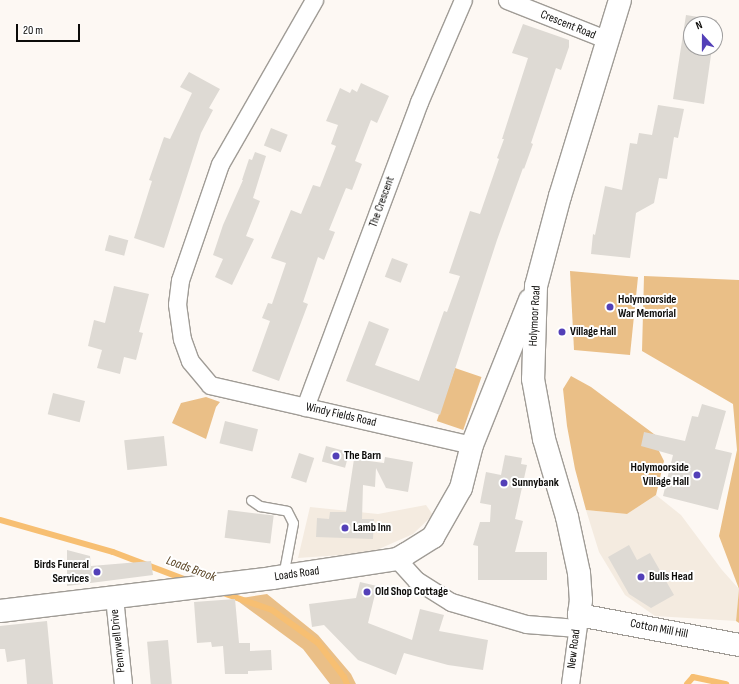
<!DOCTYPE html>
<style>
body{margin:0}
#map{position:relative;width:739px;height:684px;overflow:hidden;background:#fdf8f3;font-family:"Sofia Sans Condensed",sans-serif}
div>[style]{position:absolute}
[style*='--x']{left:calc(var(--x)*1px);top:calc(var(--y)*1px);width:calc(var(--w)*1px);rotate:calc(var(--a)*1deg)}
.built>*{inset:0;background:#f4ebe0}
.green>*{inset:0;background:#eabf87;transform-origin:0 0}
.stream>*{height:6px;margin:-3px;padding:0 3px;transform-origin:3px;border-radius:3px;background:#f7bf72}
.building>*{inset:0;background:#dedad4;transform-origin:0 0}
.roads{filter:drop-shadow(1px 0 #a09c96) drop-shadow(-1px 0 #a09c96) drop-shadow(0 1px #a09c96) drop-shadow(0 -1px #a09c96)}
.service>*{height:9px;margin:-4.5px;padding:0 4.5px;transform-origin:4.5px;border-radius:4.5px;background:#fff}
.minor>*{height:17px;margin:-8.5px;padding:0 8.5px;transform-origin:8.5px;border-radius:8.5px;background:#fff}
.tertiary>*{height:22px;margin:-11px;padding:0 11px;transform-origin:11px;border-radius:11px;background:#fff}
.dots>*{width:11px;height:11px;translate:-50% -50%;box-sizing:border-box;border:2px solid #fff;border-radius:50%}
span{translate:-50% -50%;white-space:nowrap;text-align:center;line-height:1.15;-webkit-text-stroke:4px #fff;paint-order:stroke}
.street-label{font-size:12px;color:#0c0b09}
.poi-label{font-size:12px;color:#0c0b09;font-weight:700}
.left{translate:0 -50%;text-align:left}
.right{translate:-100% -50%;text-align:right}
.water-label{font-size:13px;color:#553e1d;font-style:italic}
.north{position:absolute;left:683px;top:16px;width:40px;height:40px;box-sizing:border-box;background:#fff;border:1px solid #9e9d9d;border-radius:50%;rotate:339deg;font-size:11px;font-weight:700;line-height:16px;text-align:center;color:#0c0b09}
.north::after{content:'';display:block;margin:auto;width:14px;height:18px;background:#5340b8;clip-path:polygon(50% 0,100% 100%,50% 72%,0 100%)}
.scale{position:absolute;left:16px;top:24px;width:64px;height:18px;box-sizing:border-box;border:2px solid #0c0b09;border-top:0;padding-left:5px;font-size:12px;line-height:14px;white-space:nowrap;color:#0c0b09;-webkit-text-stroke:3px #fff;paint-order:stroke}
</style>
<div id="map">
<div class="built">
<div style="clip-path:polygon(656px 495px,681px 515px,722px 570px,739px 589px,736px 621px,655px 616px,625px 595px,599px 552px,586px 510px,627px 514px)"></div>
<div style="clip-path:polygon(426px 505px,433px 515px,413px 534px,370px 553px,298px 558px,310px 507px,378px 514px)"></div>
</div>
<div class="green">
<div style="clip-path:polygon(570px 271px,638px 277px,630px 355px,574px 350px)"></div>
<div style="clip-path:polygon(644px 276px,739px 280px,739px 623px,736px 621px,739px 589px,719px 536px,737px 450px,733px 404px,642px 351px)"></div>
<div style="left:455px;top:368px;width:28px;height:56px;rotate:19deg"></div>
<div style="clip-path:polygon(571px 376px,591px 387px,662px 440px,659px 451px,664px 461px,656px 495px,627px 514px,586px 510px,575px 469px,567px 426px,563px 389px)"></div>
<div style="clip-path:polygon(206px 397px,220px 402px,216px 407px,206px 439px,172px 423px,181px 403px)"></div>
<div style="clip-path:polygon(267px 594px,318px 635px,351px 674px,356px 684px,330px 684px,303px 649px,235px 599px)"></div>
</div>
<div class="stream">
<div style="--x:0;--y:520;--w:117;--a:15.8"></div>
<div style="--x:113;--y:552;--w:81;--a:20.9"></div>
<div style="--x:220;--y:592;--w:55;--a:19.1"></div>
<div style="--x:272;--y:610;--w:57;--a:35.7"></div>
<div style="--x:318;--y:643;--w:43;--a:52.6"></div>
<div style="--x:344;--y:677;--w:8;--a:67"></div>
<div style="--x:687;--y:684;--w:9;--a:-49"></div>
<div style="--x:693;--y:677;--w:34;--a:12"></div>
</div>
<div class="building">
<div style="clip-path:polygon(686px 15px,717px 20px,715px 32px,715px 24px,691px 24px,691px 48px,712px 48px,704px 104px,673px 99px)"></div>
<div style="clip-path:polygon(523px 24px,569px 40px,569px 47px,561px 70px,556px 68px,531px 143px,533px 144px,524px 169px,523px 168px,497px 240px,440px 415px,346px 381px,369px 321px,389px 329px,375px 365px,419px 381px,444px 311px,447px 312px,460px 276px,449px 273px,470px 211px,480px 214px,499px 159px,497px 158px,504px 139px,502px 139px,528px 58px,512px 53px)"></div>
<div style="clip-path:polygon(189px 72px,220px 89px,209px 108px,213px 110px,201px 133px,164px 248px,134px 238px,152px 181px,149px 180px,164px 137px,170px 139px,192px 93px,180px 87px)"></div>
<div style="clip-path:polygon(361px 83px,389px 96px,377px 123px,371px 120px,355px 161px,362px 164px,352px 190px,346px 188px,329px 230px,335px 232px,324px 260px,318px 257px,303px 302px,308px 304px,279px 381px,252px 371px,270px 321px,262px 318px,268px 303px,272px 304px,286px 263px,271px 258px,291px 210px,301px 214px,313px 185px,320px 187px,336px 146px,331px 144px,338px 125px,326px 121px,340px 88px,350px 93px,352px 89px,357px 92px)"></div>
<div style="clip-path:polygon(658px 105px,684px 109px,678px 138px,674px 137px,667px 179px,659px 178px,654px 203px,636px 213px,630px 258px,591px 254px,593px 234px,595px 235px,605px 186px,622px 190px,630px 143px,637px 144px,639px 133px,652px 135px)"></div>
<div style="left:271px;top:128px;width:18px;height:19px;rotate:22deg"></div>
<div style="clip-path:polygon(255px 152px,266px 156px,253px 198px,260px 201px,246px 236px,254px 239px,232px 285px,215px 277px,223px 259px,213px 255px,223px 225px,243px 180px,242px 180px,249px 159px,252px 160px)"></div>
<div style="left:109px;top:235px;width:20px;height:16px;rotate:15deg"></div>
<div style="left:392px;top:258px;width:17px;height:20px;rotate:21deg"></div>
<div style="clip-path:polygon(114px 286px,149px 294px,139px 332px,143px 333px,136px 360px,124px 357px,120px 374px,97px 368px,102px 350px,88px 346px,94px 320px,105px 323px)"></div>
<div style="left:53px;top:393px;width:33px;height:22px;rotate:14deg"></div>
<div style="clip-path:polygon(702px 404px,726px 411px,715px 449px,732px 453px,718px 510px,663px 496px,673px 455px,641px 446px,644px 432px,685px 441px,692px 416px,698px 417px)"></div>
<div style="left:225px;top:421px;width:34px;height:23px;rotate:14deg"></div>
<div style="left:164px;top:436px;width:30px;height:40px;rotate:84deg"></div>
<div style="left:326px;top:446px;width:24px;height:16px;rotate:15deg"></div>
<div style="left:299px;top:453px;width:16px;height:26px;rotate:18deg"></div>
<div style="clip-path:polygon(505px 455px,522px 458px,521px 464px,527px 465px,515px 519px,523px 521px,515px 552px,547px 552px,547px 580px,478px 580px,478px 546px,473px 545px,480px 522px,490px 522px,491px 505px,480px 503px,486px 472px,501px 475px)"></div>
<div style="clip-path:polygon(385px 457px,413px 462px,408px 492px,386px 488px,376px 468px,375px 487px,363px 485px,362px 519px,374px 519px,373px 539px,316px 537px,317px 518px,329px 519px,330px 512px,346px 512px,354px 459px,384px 463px)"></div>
<div style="left:228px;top:510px;width:46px;height:28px;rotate:7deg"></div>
<div style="clip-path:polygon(629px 545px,637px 560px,650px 553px,674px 595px,651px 608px,629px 594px,608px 557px)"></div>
<div style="clip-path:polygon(67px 550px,90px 556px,91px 566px,151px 561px,153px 575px,67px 586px)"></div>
<div style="clip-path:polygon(360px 582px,377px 586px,368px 623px,412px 640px,420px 609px,444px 615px,439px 631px,488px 640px,483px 670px,448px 665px,404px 653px,396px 675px,358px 660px,324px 625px,312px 627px,309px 604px,356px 598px)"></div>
<div style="clip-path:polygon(235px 599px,239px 643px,250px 643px,250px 651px,271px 650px,272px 670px,248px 671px,248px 674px,225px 674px,223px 646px,212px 647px,211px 642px,197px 643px,194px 602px)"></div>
<div style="clip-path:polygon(47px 621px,53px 684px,27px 684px,25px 659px,7px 662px,5px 649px,0 649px,0 626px)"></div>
<div style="left:168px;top:640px;width:44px;height:21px;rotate:85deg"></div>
</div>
<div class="roads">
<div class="service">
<div style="--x:251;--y:500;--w:11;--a:34"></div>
<div style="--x:260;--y:506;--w:27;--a:10"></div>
<div style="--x:287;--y:511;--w:13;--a:63"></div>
<div style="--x:293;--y:523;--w:54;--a:100.7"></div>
</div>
<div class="minor">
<div style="--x:314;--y:0;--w:189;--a:119.8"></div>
<div style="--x:220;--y:164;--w:123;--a:109"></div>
<div style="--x:180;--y:280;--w:24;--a:97"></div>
<div style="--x:177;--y:304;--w:35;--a:82"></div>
<div style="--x:182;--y:339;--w:23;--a:70"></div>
<div style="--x:190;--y:361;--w:31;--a:50"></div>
<div style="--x:210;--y:385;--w:269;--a:12.9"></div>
<div style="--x:507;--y:0;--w:109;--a:21.6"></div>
<div style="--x:305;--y:407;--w:326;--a:-69.5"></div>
<div style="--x:419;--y:102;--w:111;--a:-66.7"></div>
<div style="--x:397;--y:559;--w:28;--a:48"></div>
<div style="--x:416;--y:580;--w:41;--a:32.2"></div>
<div style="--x:451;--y:602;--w:78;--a:16.3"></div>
<div style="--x:526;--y:624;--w:51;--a:4.5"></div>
<div style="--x:114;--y:597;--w:87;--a:84.1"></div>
<div style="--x:570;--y:684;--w:68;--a:-82.3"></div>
</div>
<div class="tertiary">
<div style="--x:620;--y:0;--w:205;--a:107"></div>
<div style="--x:560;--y:196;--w:93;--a:104.9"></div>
<div style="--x:536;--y:286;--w:93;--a:91.8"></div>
<div style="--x:533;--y:379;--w:61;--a:79.6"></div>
<div style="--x:544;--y:439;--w:81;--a:73.6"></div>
<div style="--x:567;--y:517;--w:57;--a:77.9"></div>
<div style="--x:579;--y:573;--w:27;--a:86"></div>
<div style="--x:581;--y:600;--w:15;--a:98"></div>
<div style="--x:579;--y:615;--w:163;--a:10.6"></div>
<div style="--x:0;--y:611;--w:274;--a:-6.9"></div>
<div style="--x:272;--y:578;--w:126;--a:-8.6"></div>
<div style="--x:397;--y:559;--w:10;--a:-29"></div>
<div style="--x:406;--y:554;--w:32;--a:-32"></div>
<div style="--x:433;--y:537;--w:56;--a:-60.3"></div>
<div style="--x:461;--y:488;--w:44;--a:-75.7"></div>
<div style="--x:472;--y:445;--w:156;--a:-68.2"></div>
</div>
</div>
<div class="dots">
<div style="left:610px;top:307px;background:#5340b8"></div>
<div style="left:562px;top:332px;background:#5340b8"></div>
<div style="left:336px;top:456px;background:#5340b8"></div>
<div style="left:697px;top:475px;background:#5340b8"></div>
<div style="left:504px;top:483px;background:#5340b8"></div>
<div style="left:345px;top:528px;background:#5340b8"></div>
<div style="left:97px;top:572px;background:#5340b8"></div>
<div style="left:641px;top:577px;background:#5340b8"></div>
<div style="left:367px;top:592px;background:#5340b8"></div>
</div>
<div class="street-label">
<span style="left:568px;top:25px;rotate:22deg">Crescent Road</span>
<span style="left:382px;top:202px;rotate:-70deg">The Crescent</span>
<span style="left:535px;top:316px;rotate:-87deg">Holymoor Road</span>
<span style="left:341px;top:415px;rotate:13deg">Windy Fields Road</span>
<span style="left:297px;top:574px;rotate:-8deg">Loads Road</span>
<span style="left:659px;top:629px;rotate:11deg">Cotton Mill Hill</span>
<span style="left:118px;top:641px;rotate:-96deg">Pennywell Drive</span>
<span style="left:574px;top:649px;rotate:-83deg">New Road</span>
</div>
<div class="poi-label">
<span class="left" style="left:618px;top:307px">Holymoorside<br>War Memorial</span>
<span class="left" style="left:570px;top:332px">Village Hall</span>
<span class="left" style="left:344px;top:456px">The Barn</span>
<span class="right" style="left:689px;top:475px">Holymoorside<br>Village Hall</span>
<span class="left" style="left:512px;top:483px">Sunnybank</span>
<span class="left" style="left:353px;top:528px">Lamb Inn</span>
<span class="right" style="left:89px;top:572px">Birds Funeral<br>Services</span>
<span class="left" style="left:649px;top:577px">Bulls Head</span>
<span class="left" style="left:375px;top:592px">Old Shop Cottage</span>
</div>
<div class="water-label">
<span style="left:191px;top:569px;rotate:20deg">Loads Brook</span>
</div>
<div class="north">N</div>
<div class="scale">20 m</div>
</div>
